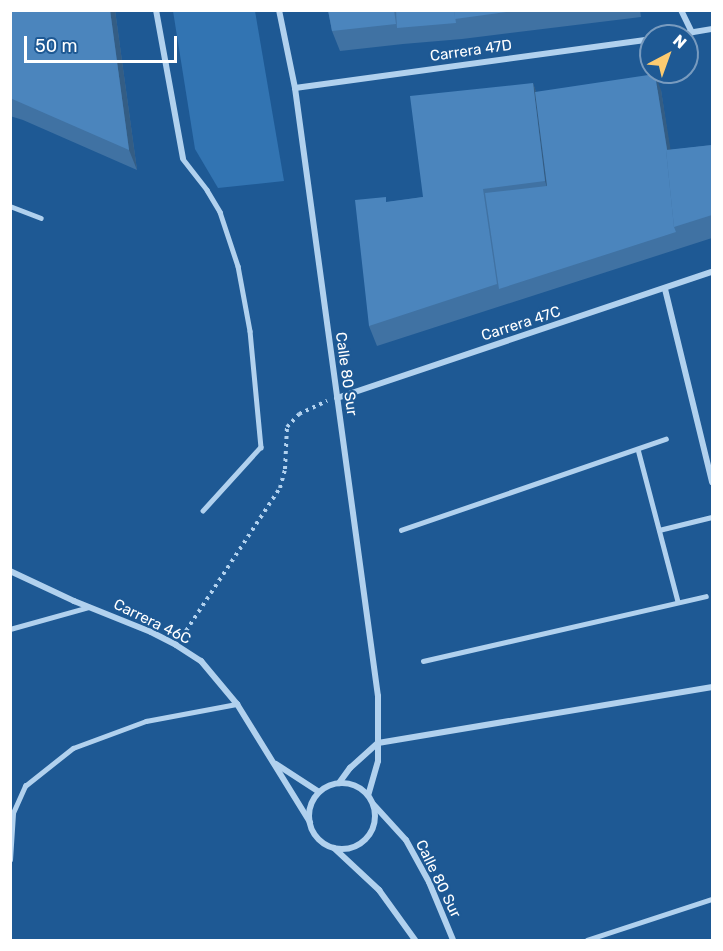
<!DOCTYPE html>
<style>
body{margin:0}
#map{position:relative;width:723px;height:951px;overflow:hidden;background:#1e5994;font-family:Rubik,sans-serif}
div>[style]{position:absolute}
[style*='--x']{left:calc(var(--x)*1px);top:calc(var(--y)*1px);width:calc(var(--w)*1px);rotate:calc(var(--a)*1deg)}
.green>*{inset:0;background:#3274b2}
.path>*{height:4px;margin-top:-2px;transform-origin:0;background:repeating-linear-gradient(90deg,#b1d1ee 0 3px,transparent 0 7.5px)}
.lane>*{height:4.5px;margin:-2.25px;padding:0 2.25px;transform-origin:2.25px;border-radius:2.25px;background:#b1d1ee}
.street>*{height:6px;margin:-3px;padding:0 3px;transform-origin:3px;border-radius:3px;background:#b1d1ee}
.street>.ring{margin:-3px;padding:0;box-sizing:content-box;background:none;border:6px solid #b1d1ee;border-radius:50%}
.wall>*{inset:0;background:#4072a3}
.shaded-wall>*{inset:0;background:#345d84}
.building>*{inset:0;background:#4b85bd}
span{translate:-50% -50%;white-space:nowrap;text-align:center;line-height:1.15;-webkit-text-stroke:4.5px #1e5994;paint-order:stroke}
.street-label{font-size:15px;color:#fff}
.frame{position:absolute;inset:0;border:12px solid #fff;pointer-events:none}
.north{position:absolute;left:639px;top:24px;width:60px;height:60px;box-sizing:border-box;background:#1e5994;border:2px solid #789bbf;border-radius:50%;rotate:41deg;font-size:16px;font-weight:700;line-height:24px;text-align:center;color:#fff}
.north::after{content:'';display:block;margin:auto;width:21px;height:27px;background:#fdcb70;clip-path:polygon(50% 0,100% 100%,50% 72%,0 100%)}
.scale{position:absolute;left:24px;top:36px;width:153px;height:27px;box-sizing:border-box;border:3px solid #fff;border-top:0;padding-left:8px;font-size:18px;line-height:21px;white-space:nowrap;color:#fff;-webkit-text-stroke:4px #1e5994;paint-order:stroke}
</style>
<div id="map">
<div class="green">
<div style="clip-path:polygon(173px 11px,255px 11px,284px 181px,218px 188px,195px 149px)"></div>
</div>
<div class="path">
<div style="--x:182;--y:637;--w:178;--a:-56.7"></div>
<div style="--x:280;--y:488;--w:20;--a:-75"></div>
<div style="--x:285;--y:469;--w:42;--a:-87.3"></div>
<div style="--x:287;--y:427;--w:18;--a:-47"></div>
<div style="--x:299;--y:414;--w:31;--a:-25"></div>
</div>
<div class="lane">
<div style="--x:183;--y:159;--w:39;--a:52"></div>
<div style="--x:207;--y:190;--w:26;--a:59"></div>
<div style="--x:220;--y:212;--w:57;--a:71.6"></div>
<div style="--x:238;--y:266;--w:66;--a:79.5"></div>
<div style="--x:250;--y:331;--w:117;--a:84.6"></div>
<div style="--x:261;--y:447;--w:86;--a:132.2"></div>
<div style="--x:10;--y:206;--w:33;--a:21"></div>
<div style="--x:638;--y:449;--w:158;--a:75.3"></div>
<div style="--x:401;--y:530;--w:280;--a:-19"></div>
<div style="--x:659;--y:530;--w:55;--a:-13.8"></div>
<div style="--x:10;--y:629;--w:82;--a:-15.6"></div>
<div style="--x:423;--y:661;--w:290;--a:-12.9"></div>
<div style="--x:10;--y:860;--w:47;--a:-86.3"></div>
<div style="--x:13;--y:813;--w:30;--a:-66"></div>
<div style="--x:25;--y:786;--w:61;--a:-38.4"></div>
<div style="--x:73;--y:748;--w:78;--a:-20.3"></div>
<div style="--x:146;--y:721;--w:93;--a:-10.6"></div>
<div style="--x:587;--y:940;--w:132;--a:-18.2"></div>
</div>
<div class="street">
<div style="--x:156;--y:10;--w:151;--a:79.7"></div>
<div style="--x:279;--y:10;--w:80;--a:78.4"></div>
<div style="--x:295;--y:88;--w:614;--a:82.23"></div>
<div style="--x:378;--y:696;--w:65;--a:90"></div>
<div style="--x:378;--y:761;--w:35;--a:106"></div>
<div style="--x:681;--y:10;--w:25;--a:64"></div>
<div style="--x:670;--y:36;--w:43;--a:-9.5"></div>
<div style="--x:295;--y:88;--w:359;--a:-7.8"></div>
<div style="--x:665;--y:289;--w:199;--a:76.3"></div>
<div style="--x:337;--y:398;--w:396;--a:-18.6"></div>
<div style="--x:10;--y:571;--w:71;--a:25.1"></div>
<div style="--x:74;--y:601;--w:83;--a:21.9"></div>
<div style="--x:151;--y:632;--w:28;--a:27"></div>
<div style="--x:176;--y:645;--w:30;--a:33"></div>
<div style="--x:201;--y:661;--w:56;--a:50.1"></div>
<div style="--x:237;--y:704;--w:139;--a:58.3"></div>
<div style="--x:276;--y:764;--w:51;--a:33.1"></div>
<div style="--x:339;--y:783;--w:19;--a:-54"></div>
<div style="--x:350;--y:768;--w:38;--a:-42"></div>
<div style="--x:378;--y:743;--w:339;--a:-9.5"></div>
<div class="ring" style="left:309px;top:783px;width:60px;height:60px"></div>
<div style="--x:374;--y:805;--w:47;--a:47.6"></div>
<div style="--x:406;--y:840;--w:48;--a:61.3"></div>
<div style="--x:429;--y:882;--w:63;--a:67.5"></div>
<div style="--x:334;--y:848;--w:62;--a:43"></div>
<div style="--x:379;--y:890;--w:62;--a:54.2"></div>
</div>
<div class="wall">
<div style="clip-path:polygon(10px 10px,115px 10px,137px 170px,23px 120px,10px 116px)"></div>
<div style="clip-path:polygon(328px 10px,640px 10px,641px 17px,462px 39px,403px 44px,340px 51px,332px 31px)"></div>
<div style="clip-path:polygon(533px 83px,536px 92px,661px 90px,670px 150px,712px 145px,712px 238px,377px 346px,369px 326px,388px 202px,423px 197px)"></div>
</div>
<div class="shaded-wall">
<div style="clip-path:polygon(110px 10px,115px 10px,137px 170px,129px 150px)"></div>
<div style="clip-path:polygon(655px 74px,661px 90px,674px 171px,668px 155px)"></div>
<div style="clip-path:polygon(533px 83px,540px 103px,552px 202px,545px 181px)"></div>
</div>
<div class="building">
<div style="clip-path:polygon(10px 10px,110px 10px,129px 150px,10px 98px)"></div>
<div style="clip-path:polygon(328px 10px,394px 10px,396px 24px,332px 31px)"></div>
<div style="clip-path:polygon(396px 10px,454px 10px,456px 23px,397px 28px)"></div>
<div style="clip-path:polygon(454px 10px,522px 10px,455px 19px)"></div>
<div style="clip-path:polygon(655px 74px,667px 150px,666px 150px,674px 227px,676px 232px,499px 289px,485px 193px,547px 186px,535px 92px)"></div>
<div style="clip-path:polygon(533px 83px,545px 181px,483px 189px,497px 284px,369px 326px,355px 200px,386px 197px,386px 202px,423px 197px,410px 96px)"></div>
<div style="clip-path:polygon(712px 145px,712px 215px,674px 227px,666px 150px)"></div>
</div>
<div class="street-label">
<span style="left:471px;top:51px;rotate:-8deg">Carrera 47D</span>
<span style="left:521px;top:324px;rotate:-18deg">Carrera 47C</span>
<span style="left:346px;top:374px;rotate:82deg">Calle 80 Sur</span>
<span style="left:152px;top:622px;rotate:26deg">Carrera 46C</span>
<span style="left:438px;top:879px;rotate:64deg">Calle 80 Sur</span>
</div>
<div class="frame"></div>
<div class="north">N</div>
<div class="scale">50 m</div>
</div>
